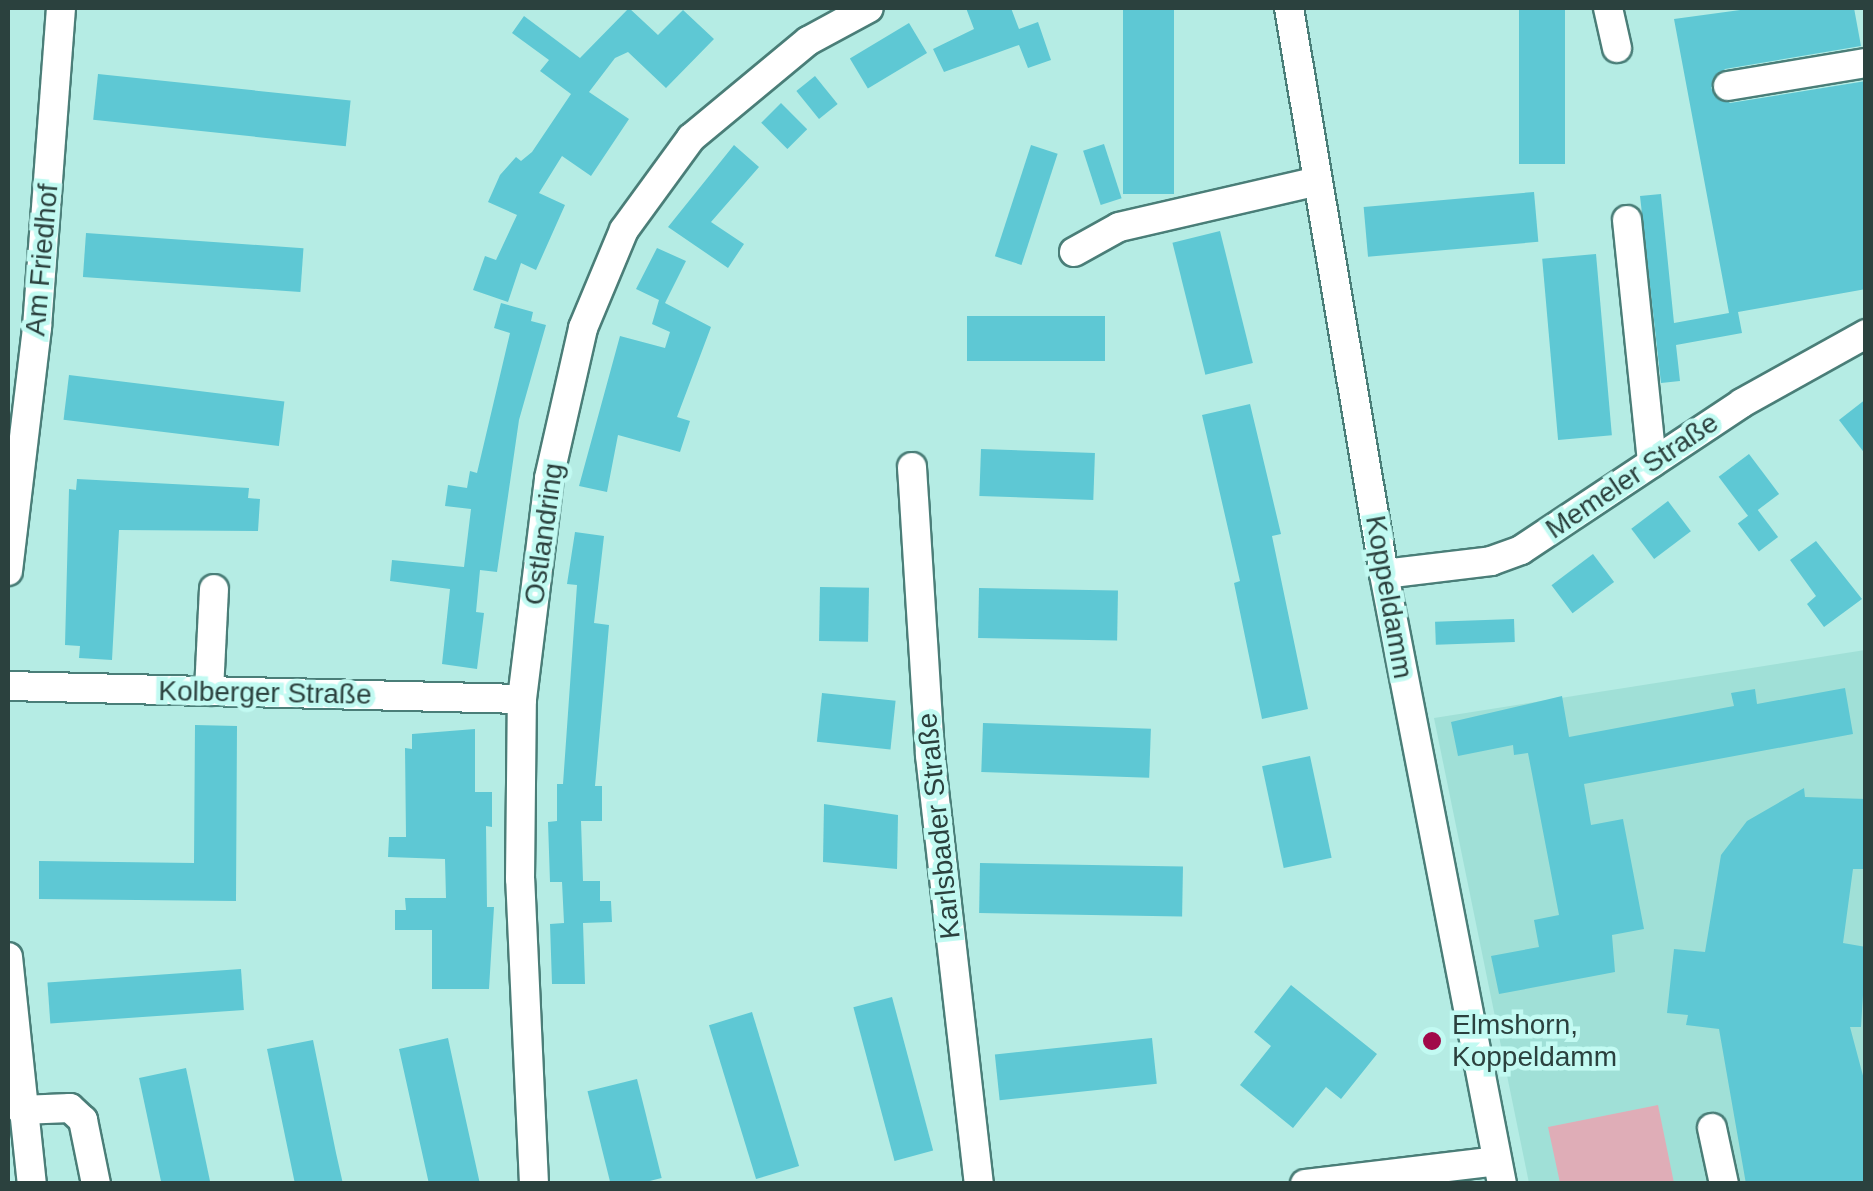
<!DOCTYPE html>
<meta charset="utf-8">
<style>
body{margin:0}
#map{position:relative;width:1873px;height:1191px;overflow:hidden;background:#b5ece4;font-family:Helvetica,sans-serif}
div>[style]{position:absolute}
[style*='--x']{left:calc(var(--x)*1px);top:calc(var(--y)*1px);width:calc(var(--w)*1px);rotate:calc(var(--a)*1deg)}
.built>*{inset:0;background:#a0e0d7}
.green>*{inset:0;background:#dfadb7}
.building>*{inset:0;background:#5ec8d4;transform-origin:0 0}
.roads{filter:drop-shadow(2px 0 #4a7e78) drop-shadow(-2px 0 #4a7e78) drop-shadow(0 2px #4a7e78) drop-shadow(0 -2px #4a7e78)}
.minor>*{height:28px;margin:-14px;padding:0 14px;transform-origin:14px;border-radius:14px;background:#fff}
.dots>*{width:28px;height:28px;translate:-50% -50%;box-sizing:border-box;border:5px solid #c2faf2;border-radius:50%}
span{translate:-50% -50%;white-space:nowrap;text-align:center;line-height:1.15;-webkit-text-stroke:9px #c2faf2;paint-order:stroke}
.street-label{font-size:28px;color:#2b413e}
.poi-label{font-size:28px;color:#2b413e}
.left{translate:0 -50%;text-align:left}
.frame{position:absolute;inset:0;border:10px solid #2b413e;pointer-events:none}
</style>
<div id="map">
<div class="built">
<div style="clip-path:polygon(1865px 650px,1865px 1183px,1529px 1183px,1434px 718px)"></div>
</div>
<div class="green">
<div style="clip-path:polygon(1658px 1105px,1674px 1183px,1560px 1183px,1548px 1127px)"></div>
</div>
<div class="building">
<div style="clip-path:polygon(629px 8px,658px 35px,683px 10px,714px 39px,666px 88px,628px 52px,615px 58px,589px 92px,629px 119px,591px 176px,562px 156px,539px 193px,565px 205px,536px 270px,521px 263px,508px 302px,473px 290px,485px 256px,496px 260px,517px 215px,488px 202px,500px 175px,516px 157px,521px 161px,532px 152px,571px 94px,540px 71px,549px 60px,512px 33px,524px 16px,580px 58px)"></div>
<div style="clip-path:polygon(966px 8px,1011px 8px,1019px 29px,1038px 22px,1051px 60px,1028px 68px,1019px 45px,944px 72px,933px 49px,974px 29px)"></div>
<div style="left:1123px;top:8px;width:51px;height:186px"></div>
<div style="left:1519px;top:8px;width:46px;height:156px"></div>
<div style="clip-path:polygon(1755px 8px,1854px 8px,1861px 46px,1725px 69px,1711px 88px,1730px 103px,1866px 81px,1866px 289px,1738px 312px,1742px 333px,1676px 345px,1680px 381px,1661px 383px,1640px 196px,1661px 194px,1674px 323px,1729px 313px,1674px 19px)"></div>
<div style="left:909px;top:23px;width:35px;height:69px;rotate:59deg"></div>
<div style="left:98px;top:74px;width:254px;height:46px;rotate:6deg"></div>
<div style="left:815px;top:76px;width:36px;height:24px;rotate:51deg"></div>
<div style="left:781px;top:103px;width:37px;height:28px;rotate:45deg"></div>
<div style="left:1104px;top:144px;width:57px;height:22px;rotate:72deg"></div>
<div style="clip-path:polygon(734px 145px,759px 167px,711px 222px,744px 244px,728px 268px,668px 227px)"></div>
<div style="left:1031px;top:145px;width:28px;height:117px;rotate:18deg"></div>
<div style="left:1534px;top:192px;width:50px;height:171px;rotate:85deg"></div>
<div style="left:1220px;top:231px;width:136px;height:49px;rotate:76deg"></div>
<div style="left:86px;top:233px;width:218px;height:44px;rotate:4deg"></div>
<div style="clip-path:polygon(657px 248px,686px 261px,665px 303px,711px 327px,677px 417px,690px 421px,680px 452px,618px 435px,607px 492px,579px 486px,620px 336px,665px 348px,670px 332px,652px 324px,659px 300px,636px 289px)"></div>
<div style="left:1596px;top:254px;width:182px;height:54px;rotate:85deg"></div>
<div style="clip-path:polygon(501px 303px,533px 312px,531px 321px,546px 325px,519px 420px,497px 572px,480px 570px,476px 612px,484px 613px,477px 669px,442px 664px,450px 589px,390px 581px,392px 560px,464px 567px,471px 509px,445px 506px,448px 485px,467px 488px,470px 471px,477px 473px,510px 333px,494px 328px)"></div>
<div style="left:1105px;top:316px;width:45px;height:138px;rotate:90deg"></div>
<div style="left:69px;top:375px;width:217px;height:45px;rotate:7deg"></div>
<div style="clip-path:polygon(1866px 399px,1866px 455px,1839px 420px)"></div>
<div style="clip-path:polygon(1250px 404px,1281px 534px,1272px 536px,1308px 709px,1262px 719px,1234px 583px,1240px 581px,1202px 415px)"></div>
<div style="left:981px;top:449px;width:114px;height:47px;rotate:2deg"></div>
<div style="left:1749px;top:454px;width:50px;height:38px;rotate:53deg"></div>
<div style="clip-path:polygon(77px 479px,249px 488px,248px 498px,260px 499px,258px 531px,119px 530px,112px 660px,79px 658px,80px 646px,65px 645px,69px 489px,76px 490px)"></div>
<div style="left:1668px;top:501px;width:38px;height:46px;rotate:53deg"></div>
<div style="left:1757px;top:509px;width:35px;height:24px;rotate:53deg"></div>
<div style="clip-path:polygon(575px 532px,604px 536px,594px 623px,609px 625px,595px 786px,602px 786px,602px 821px,581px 821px,583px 881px,600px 881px,600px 901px,611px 901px,612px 922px,583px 923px,585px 984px,552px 984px,550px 924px,564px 923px,562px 882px,550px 882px,548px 822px,557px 821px,557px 784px,563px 784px,577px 585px,567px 584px)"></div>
<div style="clip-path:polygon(1816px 541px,1862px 599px,1824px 627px,1807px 604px,1816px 596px,1790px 560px)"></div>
<div style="left:1593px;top:554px;width:35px;height:52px;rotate:53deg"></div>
<div style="left:820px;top:587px;width:49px;height:54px;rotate:1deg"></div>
<div style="left:979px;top:588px;width:139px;height:50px;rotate:1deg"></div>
<div style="left:1514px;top:619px;width:23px;height:79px;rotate:88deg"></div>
<div style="clip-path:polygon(1845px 688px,1853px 734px,1584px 784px,1591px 825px,1623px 819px,1644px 929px,1612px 935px,1615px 972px,1499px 994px,1491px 956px,1539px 947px,1534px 920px,1559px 915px,1528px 753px,1514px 755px,1513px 745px,1458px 756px,1451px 722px,1562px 696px,1569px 737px,1734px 706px,1731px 693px,1755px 689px,1757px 704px)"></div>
<div style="left:822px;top:693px;width:74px;height:49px;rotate:6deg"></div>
<div style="left:983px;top:723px;width:168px;height:49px;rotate:2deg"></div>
<div style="clip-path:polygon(195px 725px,237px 726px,236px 901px,39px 899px,39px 861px,194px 863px)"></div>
<div style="clip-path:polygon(475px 729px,475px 792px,492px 792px,492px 827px,486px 826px,487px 907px,494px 907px,489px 989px,432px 989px,432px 930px,395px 930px,395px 910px,406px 910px,405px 898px,446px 898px,445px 859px,388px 857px,389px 837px,406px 837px,405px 748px,412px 749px,412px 734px)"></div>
<div style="left:1310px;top:756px;width:104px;height:49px;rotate:78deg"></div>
<div style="clip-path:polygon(1804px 788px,1805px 797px,1866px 799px,1866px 869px,1853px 869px,1843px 943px,1866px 947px,1861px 1027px,1850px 1027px,1866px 1087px,1866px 1184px,1746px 1184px,1719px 1029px,1686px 1025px,1688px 1015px,1667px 1013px,1674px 949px,1705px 952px,1721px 855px,1747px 821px)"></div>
<div style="clip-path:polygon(824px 804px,898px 815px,897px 869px,823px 862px)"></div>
<div style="left:980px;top:863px;width:203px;height:50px;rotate:1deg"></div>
<div style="left:241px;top:969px;width:41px;height:194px;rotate:86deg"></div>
<div style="clip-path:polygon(1291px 985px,1377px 1054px,1341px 1099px,1326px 1087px,1293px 1128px,1240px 1085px,1271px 1046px,1254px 1032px)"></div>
<div style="left:892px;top:997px;width:159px;height:40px;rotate:75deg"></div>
<div style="left:752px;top:1012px;width:161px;height:45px;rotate:73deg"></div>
<div style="clip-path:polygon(448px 1038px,457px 1080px,480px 1184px,429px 1184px,399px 1049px)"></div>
<div style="left:1152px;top:1038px;width:46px;height:158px;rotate:84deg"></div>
<div style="clip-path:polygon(313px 1040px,336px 1153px,343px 1184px,295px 1184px,267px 1049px)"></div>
<div style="left:186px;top:1068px;width:119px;height:48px;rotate:78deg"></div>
<div style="left:637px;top:1079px;width:102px;height:51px;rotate:76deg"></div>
</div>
<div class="roads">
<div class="minor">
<div style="--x:1289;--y:8;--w:574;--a:80.47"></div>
<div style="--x:1384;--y:574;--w:621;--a:79.05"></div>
<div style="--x:1608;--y:8;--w:41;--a:77.3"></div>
<div style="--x:1728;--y:86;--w:140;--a:-9.5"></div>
<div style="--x:1627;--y:220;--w:244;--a:84.1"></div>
<div style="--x:1074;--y:252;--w:51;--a:-29.1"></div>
<div style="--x:1119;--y:227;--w:204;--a:-13"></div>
<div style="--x:912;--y:467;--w:289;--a:86.4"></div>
<div style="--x:930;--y:755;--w:432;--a:83.5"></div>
<div style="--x:8;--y:571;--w:246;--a:-83.2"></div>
<div style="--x:37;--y:327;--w:320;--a:-85.7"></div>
<div style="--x:1384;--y:574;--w:108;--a:-6.9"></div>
<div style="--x:1491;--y:561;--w:32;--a:-20"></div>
<div style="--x:1521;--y:550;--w:265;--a:-33.6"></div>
<div style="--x:1742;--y:403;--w:142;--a:-29.1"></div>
<div style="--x:8;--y:686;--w:514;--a:1.45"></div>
<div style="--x:209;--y:691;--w:102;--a:-87.2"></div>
<div style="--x:8;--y:957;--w:228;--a:84"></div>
<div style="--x:21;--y:1110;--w:49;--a:-2.3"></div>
<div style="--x:70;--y:1108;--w:18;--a:43"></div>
<div style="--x:83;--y:1120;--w:65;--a:78.5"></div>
<div style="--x:1712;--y:1128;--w:57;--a:77.9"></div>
<div style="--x:534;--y:1184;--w:305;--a:-92.6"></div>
<div style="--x:520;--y:879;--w:180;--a:-89.4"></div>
<div style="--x:522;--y:699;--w:223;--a:-83"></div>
<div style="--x:549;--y:478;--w:154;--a:-77.2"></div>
<div style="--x:583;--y:328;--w:106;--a:-67.3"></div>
<div style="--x:624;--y:230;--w:114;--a:-53.9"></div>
<div style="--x:691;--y:138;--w:152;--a:-39.7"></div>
<div style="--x:808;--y:41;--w:69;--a:-28.4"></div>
<div style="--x:1305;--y:1184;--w:193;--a:-6.8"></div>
</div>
</div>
<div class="dots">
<div style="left:1432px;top:1041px;background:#a10949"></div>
</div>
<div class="street-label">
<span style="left:42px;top:260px;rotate:-85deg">Am Friedhof</span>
<span style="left:1632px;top:476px;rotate:-34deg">Memeler Straße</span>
<span style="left:544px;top:534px;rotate:-82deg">Ostlandring</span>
<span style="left:1389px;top:597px;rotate:80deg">Koppeldamm</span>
<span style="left:265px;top:693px;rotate:1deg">Kolberger Straße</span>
<span style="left:939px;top:826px;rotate:-96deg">Karlsbader Straße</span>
</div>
<div class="poi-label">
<span class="left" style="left:1452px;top:1041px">Elmshorn,<br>Koppeldamm</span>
</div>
<div class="frame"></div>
</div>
